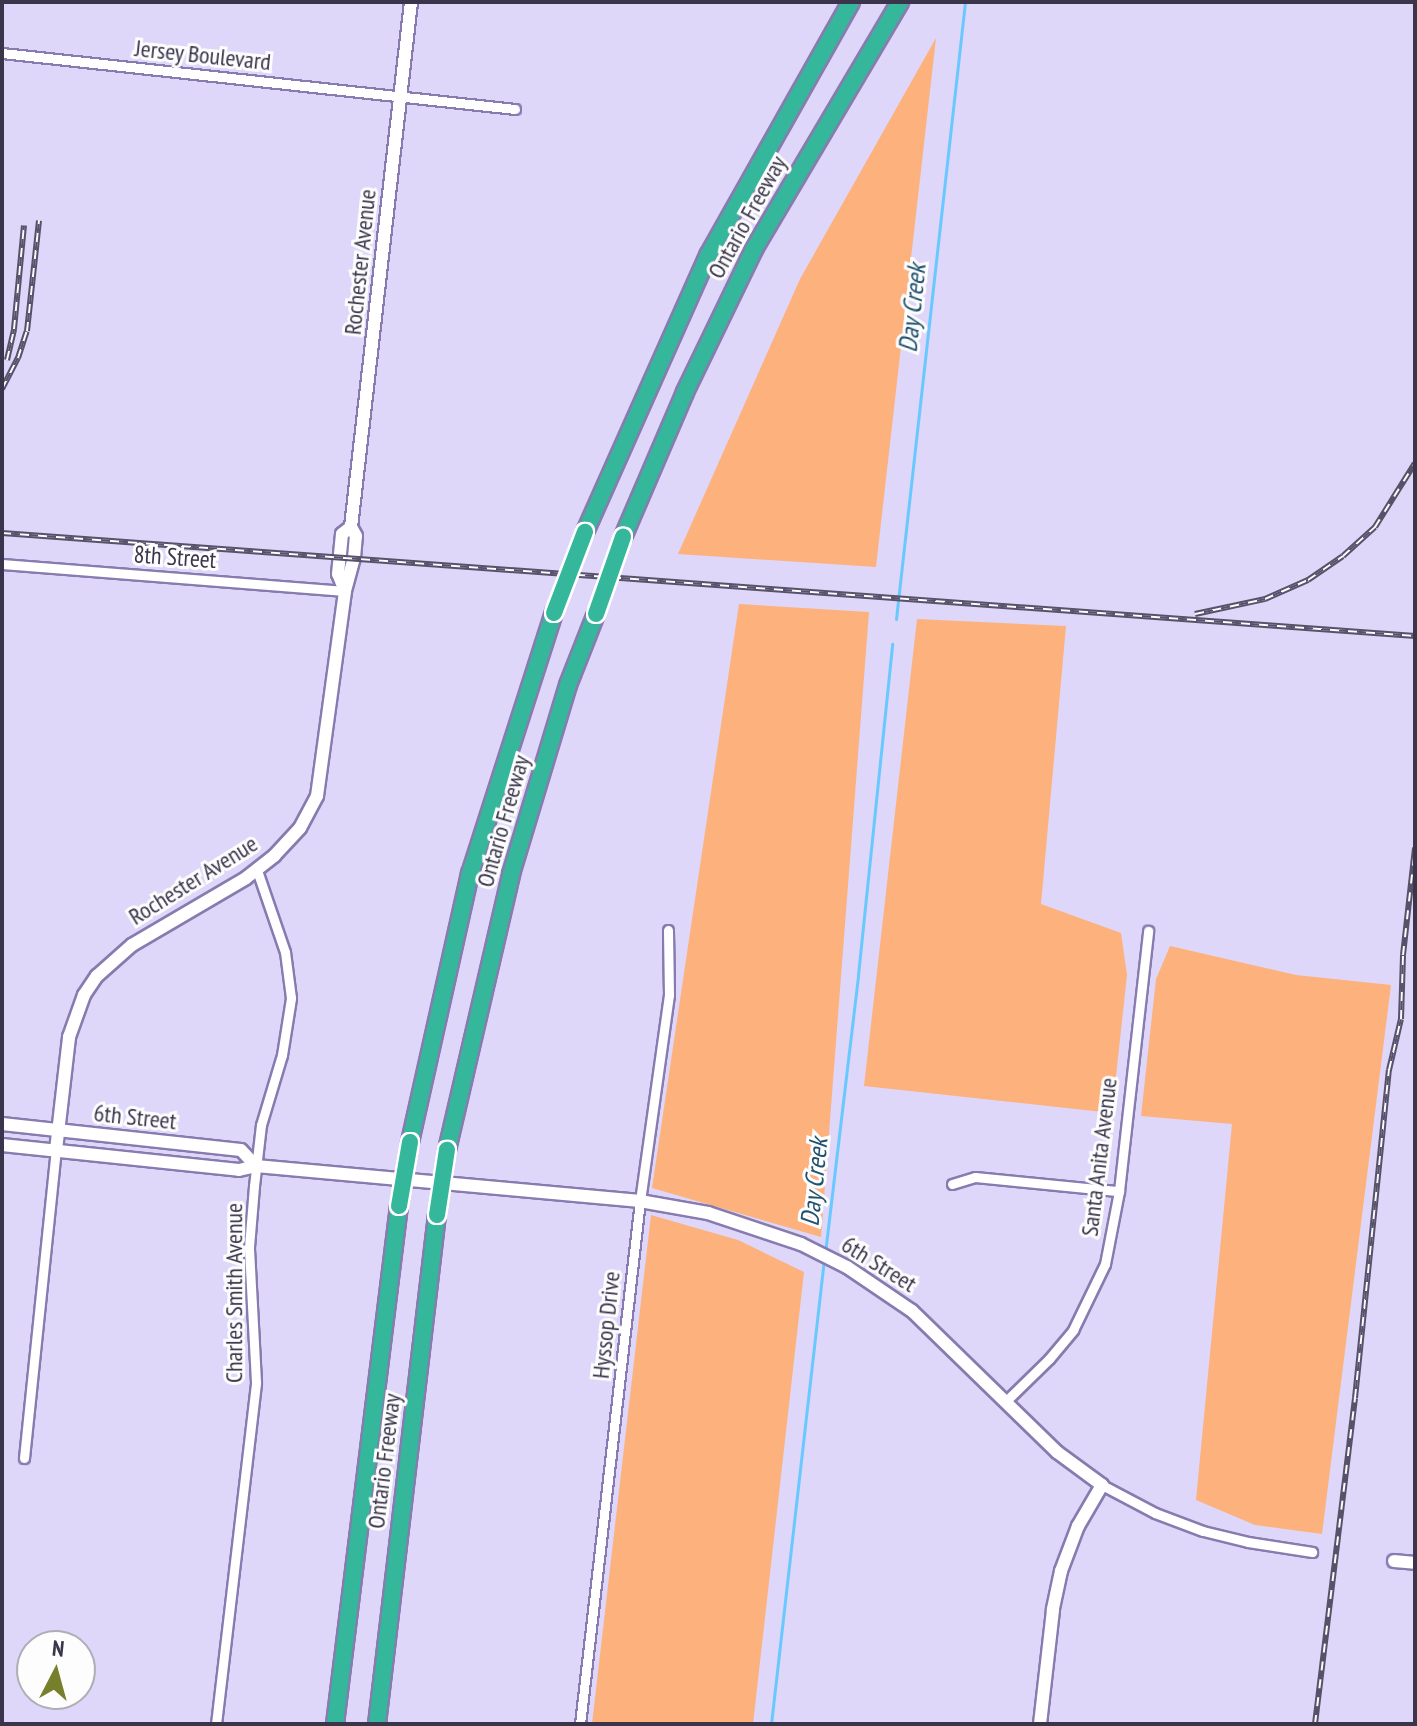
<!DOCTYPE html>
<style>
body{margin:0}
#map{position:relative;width:1417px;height:1726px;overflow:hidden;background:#ded7f9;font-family:"PT Sans Narrow",sans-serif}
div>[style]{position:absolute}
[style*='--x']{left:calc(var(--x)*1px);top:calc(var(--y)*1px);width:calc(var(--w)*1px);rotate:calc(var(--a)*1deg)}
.green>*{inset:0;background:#fdb17c}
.stream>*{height:3px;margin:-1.5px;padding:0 1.5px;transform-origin:1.5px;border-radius:1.5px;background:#69c9fe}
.roads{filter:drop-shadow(2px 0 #877baf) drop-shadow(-2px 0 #877baf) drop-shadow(0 2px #877baf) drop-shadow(0 -2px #877baf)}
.street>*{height:9px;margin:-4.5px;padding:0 4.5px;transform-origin:4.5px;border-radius:4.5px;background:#fff}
.secondary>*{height:12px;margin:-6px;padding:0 6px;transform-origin:6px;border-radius:6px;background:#fff}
.highway>*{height:16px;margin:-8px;padding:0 8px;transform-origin:8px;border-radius:8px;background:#34b79b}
.rail>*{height:6px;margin-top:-3px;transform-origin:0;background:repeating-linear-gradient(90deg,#fdfdfd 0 9px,#57526a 0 18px);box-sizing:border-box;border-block:2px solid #57526a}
.bridges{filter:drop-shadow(2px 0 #fff) drop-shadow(-2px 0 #fff) drop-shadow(0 2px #fff) drop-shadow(0 -2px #fff)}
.highway-bridge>*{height:16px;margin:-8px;padding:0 8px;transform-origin:8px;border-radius:8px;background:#34b79b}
span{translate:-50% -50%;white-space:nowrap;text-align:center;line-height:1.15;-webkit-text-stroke:6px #fdfdfd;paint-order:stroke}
.street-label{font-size:24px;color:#3a354b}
.water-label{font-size:26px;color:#1f526e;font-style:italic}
.frame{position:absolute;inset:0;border:4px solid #3a354b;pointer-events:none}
.north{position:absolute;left:16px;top:1630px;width:80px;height:80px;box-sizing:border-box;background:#fdfdfd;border:2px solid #afadb6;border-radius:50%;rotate:6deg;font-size:22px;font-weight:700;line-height:32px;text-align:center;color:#3a354b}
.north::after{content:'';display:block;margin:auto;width:28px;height:36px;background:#767f2b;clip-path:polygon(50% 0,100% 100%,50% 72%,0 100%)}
</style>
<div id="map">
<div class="green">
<div style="clip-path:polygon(936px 38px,876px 567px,678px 554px,800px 279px)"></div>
<div style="clip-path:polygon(739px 604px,869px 612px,821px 1237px,652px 1188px)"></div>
<div style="clip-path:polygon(917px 619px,1066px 626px,1041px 904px,1121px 933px,1127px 975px,1112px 1113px,864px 1086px)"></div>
<div style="clip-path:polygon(1170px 946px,1296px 975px,1391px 985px,1322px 1534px,1255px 1525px,1196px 1500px,1232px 1124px,1141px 1116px,1156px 979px)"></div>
<div style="clip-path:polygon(651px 1215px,738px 1240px,804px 1272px,753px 1724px,592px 1724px)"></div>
</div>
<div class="stream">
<div style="--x:896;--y:619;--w:621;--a:-83.62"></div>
<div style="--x:825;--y:1253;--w:280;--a:-83.2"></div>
<div style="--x:858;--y:975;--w:333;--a:-84.1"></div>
<div style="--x:771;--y:1724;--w:467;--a:-83.5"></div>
</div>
<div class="roads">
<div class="street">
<div style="--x:2;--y:53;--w:516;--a:6.23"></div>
<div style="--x:2;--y:564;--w:344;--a:4.5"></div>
<div style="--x:952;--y:1184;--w:24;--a:-17"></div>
<div style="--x:975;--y:1177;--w:145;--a:5.6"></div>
<div style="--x:1006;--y:1401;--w:60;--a:-44.3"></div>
<div style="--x:1049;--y:1359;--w:38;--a:-50"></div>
<div style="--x:1073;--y:1330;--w:73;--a:-64.1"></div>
<div style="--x:1105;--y:1264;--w:74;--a:-79.1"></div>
<div style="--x:1119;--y:1191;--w:262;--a:-83.6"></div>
<div style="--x:24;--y:1458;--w:310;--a:-84.1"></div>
<div style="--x:1102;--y:1485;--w:60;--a:27.8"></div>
<div style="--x:1155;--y:1513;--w:51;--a:20.6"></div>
<div style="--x:1203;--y:1531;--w:46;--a:13.7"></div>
<div style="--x:1248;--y:1542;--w:65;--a:8.9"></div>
<div style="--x:216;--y:1724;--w:344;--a:-83.3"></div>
<div style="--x:256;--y:1382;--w:135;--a:-93"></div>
<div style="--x:249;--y:1247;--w:61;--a:-85.3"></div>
<div style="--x:254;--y:1186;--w:61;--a:-83.5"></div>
<div style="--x:261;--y:1125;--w:73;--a:-73.3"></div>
<div style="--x:282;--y:1055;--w:58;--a:-81"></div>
<div style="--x:291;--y:998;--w:46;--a:-97.4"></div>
<div style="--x:285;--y:952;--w:87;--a:-108.9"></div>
<div style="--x:580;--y:1724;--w:526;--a:-83.46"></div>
<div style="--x:640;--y:1201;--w:208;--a:-82"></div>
<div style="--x:669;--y:995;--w:65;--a:-90.9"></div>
</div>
<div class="secondary">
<div style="--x:345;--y:591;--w:18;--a:-112"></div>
<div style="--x:338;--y:574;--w:40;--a:-84.3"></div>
<div style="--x:342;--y:534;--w:11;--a:-38"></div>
<div style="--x:2;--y:1124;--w:240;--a:6.2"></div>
<div style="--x:241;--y:1150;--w:22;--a:47"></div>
<div style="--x:2;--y:1145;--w:238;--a:6"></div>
<div style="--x:239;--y:1170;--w:17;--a:-13"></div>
<div style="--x:256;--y:1166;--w:386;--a:5.2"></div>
<div style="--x:640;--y:1201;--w:69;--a:10"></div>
<div style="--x:708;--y:1213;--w:98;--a:18.4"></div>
<div style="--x:801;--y:1244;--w:51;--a:26.6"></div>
<div style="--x:847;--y:1267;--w:78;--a:34.1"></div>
<div style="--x:912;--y:1311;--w:202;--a:44.2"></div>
<div style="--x:1057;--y:1452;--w:56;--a:36.3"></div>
<div style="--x:1102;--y:1485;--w:48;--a:120.3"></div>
<div style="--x:1078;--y:1526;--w:48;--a:110.7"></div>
<div style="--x:1061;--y:1571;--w:40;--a:102"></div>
<div style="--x:1053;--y:1610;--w:115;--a:96.5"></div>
<div style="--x:56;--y:1150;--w:114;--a:-83.4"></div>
<div style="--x:69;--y:1037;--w:45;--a:-70.3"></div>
<div style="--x:84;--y:995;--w:23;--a:-56"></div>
<div style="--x:97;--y:976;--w:47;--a:-41.5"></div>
<div style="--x:132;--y:945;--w:132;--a:-30.4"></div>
<div style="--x:246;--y:878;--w:36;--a:-38"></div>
<div style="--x:274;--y:856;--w:38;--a:-47"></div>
<div style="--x:300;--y:828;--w:36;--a:-62"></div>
<div style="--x:317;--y:796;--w:207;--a:-82.2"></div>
<div style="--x:345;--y:591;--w:34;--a:-75"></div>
<div style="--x:354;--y:558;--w:22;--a:-85"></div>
<div style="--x:356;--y:536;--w:10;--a:-119"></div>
<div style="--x:351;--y:527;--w:528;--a:-83.48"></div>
<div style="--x:1394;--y:1561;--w:21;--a:5"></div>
</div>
<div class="highway">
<div style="--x:585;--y:532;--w:304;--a:-66"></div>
<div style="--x:709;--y:254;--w:289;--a:-60.6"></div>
<div style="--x:623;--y:537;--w:158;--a:-66.8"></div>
<div style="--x:685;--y:392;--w:159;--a:-64.2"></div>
<div style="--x:754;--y:249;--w:287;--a:-59.4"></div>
<div style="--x:410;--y:1142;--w:275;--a:-77.4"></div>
<div style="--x:470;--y:874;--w:274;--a:-72.2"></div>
<div style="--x:447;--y:1150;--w:283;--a:-76.9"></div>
<div style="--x:511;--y:874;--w:197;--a:-73.2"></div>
<div style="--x:568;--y:685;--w:76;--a:-68.5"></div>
<div style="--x:335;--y:1724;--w:522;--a:-82.96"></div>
<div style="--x:377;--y:1724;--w:513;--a:-83.28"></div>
</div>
</div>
<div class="rail">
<div style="--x:7;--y:360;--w:32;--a:-77"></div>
<div style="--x:14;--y:329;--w:104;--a:-84.5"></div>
<div style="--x:2;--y:389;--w:35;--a:-63"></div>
<div style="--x:18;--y:358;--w:28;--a:-72"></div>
<div style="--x:27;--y:331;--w:111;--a:-83.8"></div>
<div style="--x:2;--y:533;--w:1417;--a:4.17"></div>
<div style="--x:1195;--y:614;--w:72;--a:-12.1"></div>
<div style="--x:1265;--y:599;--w:47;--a:-23.8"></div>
<div style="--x:1308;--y:580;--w:42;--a:-34.4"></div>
<div style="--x:1343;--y:556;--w:43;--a:-42.2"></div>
<div style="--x:1375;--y:527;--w:75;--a:-58"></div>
<div style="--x:1315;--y:1724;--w:328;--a:-83"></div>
<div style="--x:1355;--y:1398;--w:330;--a:-84.1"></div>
<div style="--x:1389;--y:1070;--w:52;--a:-76.8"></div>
<div style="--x:1401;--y:1019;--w:64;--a:-88.2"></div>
<div style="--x:1403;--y:955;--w:108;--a:-83.6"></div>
</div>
<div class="bridges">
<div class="highway-bridge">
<div style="--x:554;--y:613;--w:87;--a:-69.1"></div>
<div style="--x:596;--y:614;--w:82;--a:-70.7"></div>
<div style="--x:399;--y:1206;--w:65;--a:-80.2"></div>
<div style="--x:437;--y:1215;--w:66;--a:-81.3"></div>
</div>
</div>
<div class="street-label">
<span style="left:203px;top:55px;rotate:6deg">Jersey Boulevard</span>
<span style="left:747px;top:217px;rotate:-61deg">Ontario Freeway</span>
<span style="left:360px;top:262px;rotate:-84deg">Rochester Avenue</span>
<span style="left:175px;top:557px;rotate:4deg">8th Street</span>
<span style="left:503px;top:821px;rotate:-74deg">Ontario Freeway</span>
<span style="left:193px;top:880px;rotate:-32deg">Rochester Avenue</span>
<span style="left:135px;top:1117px;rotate:6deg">6th Street</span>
<span style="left:1099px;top:1157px;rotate:-83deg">Santa Anita Avenue</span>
<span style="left:879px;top:1264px;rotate:32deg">6th Street</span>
<span style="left:234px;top:1293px;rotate:-90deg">Charles Smith Avenue</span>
<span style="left:606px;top:1325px;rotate:-84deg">Hyssop Drive</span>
<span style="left:384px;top:1461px;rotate:-83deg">Ontario Freeway</span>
</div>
<div class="water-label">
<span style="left:912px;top:308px;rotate:-84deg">Day Creek</span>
<span style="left:814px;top:1182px;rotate:-84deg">Day Creek</span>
</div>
<div class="frame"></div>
<div class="north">N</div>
</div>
